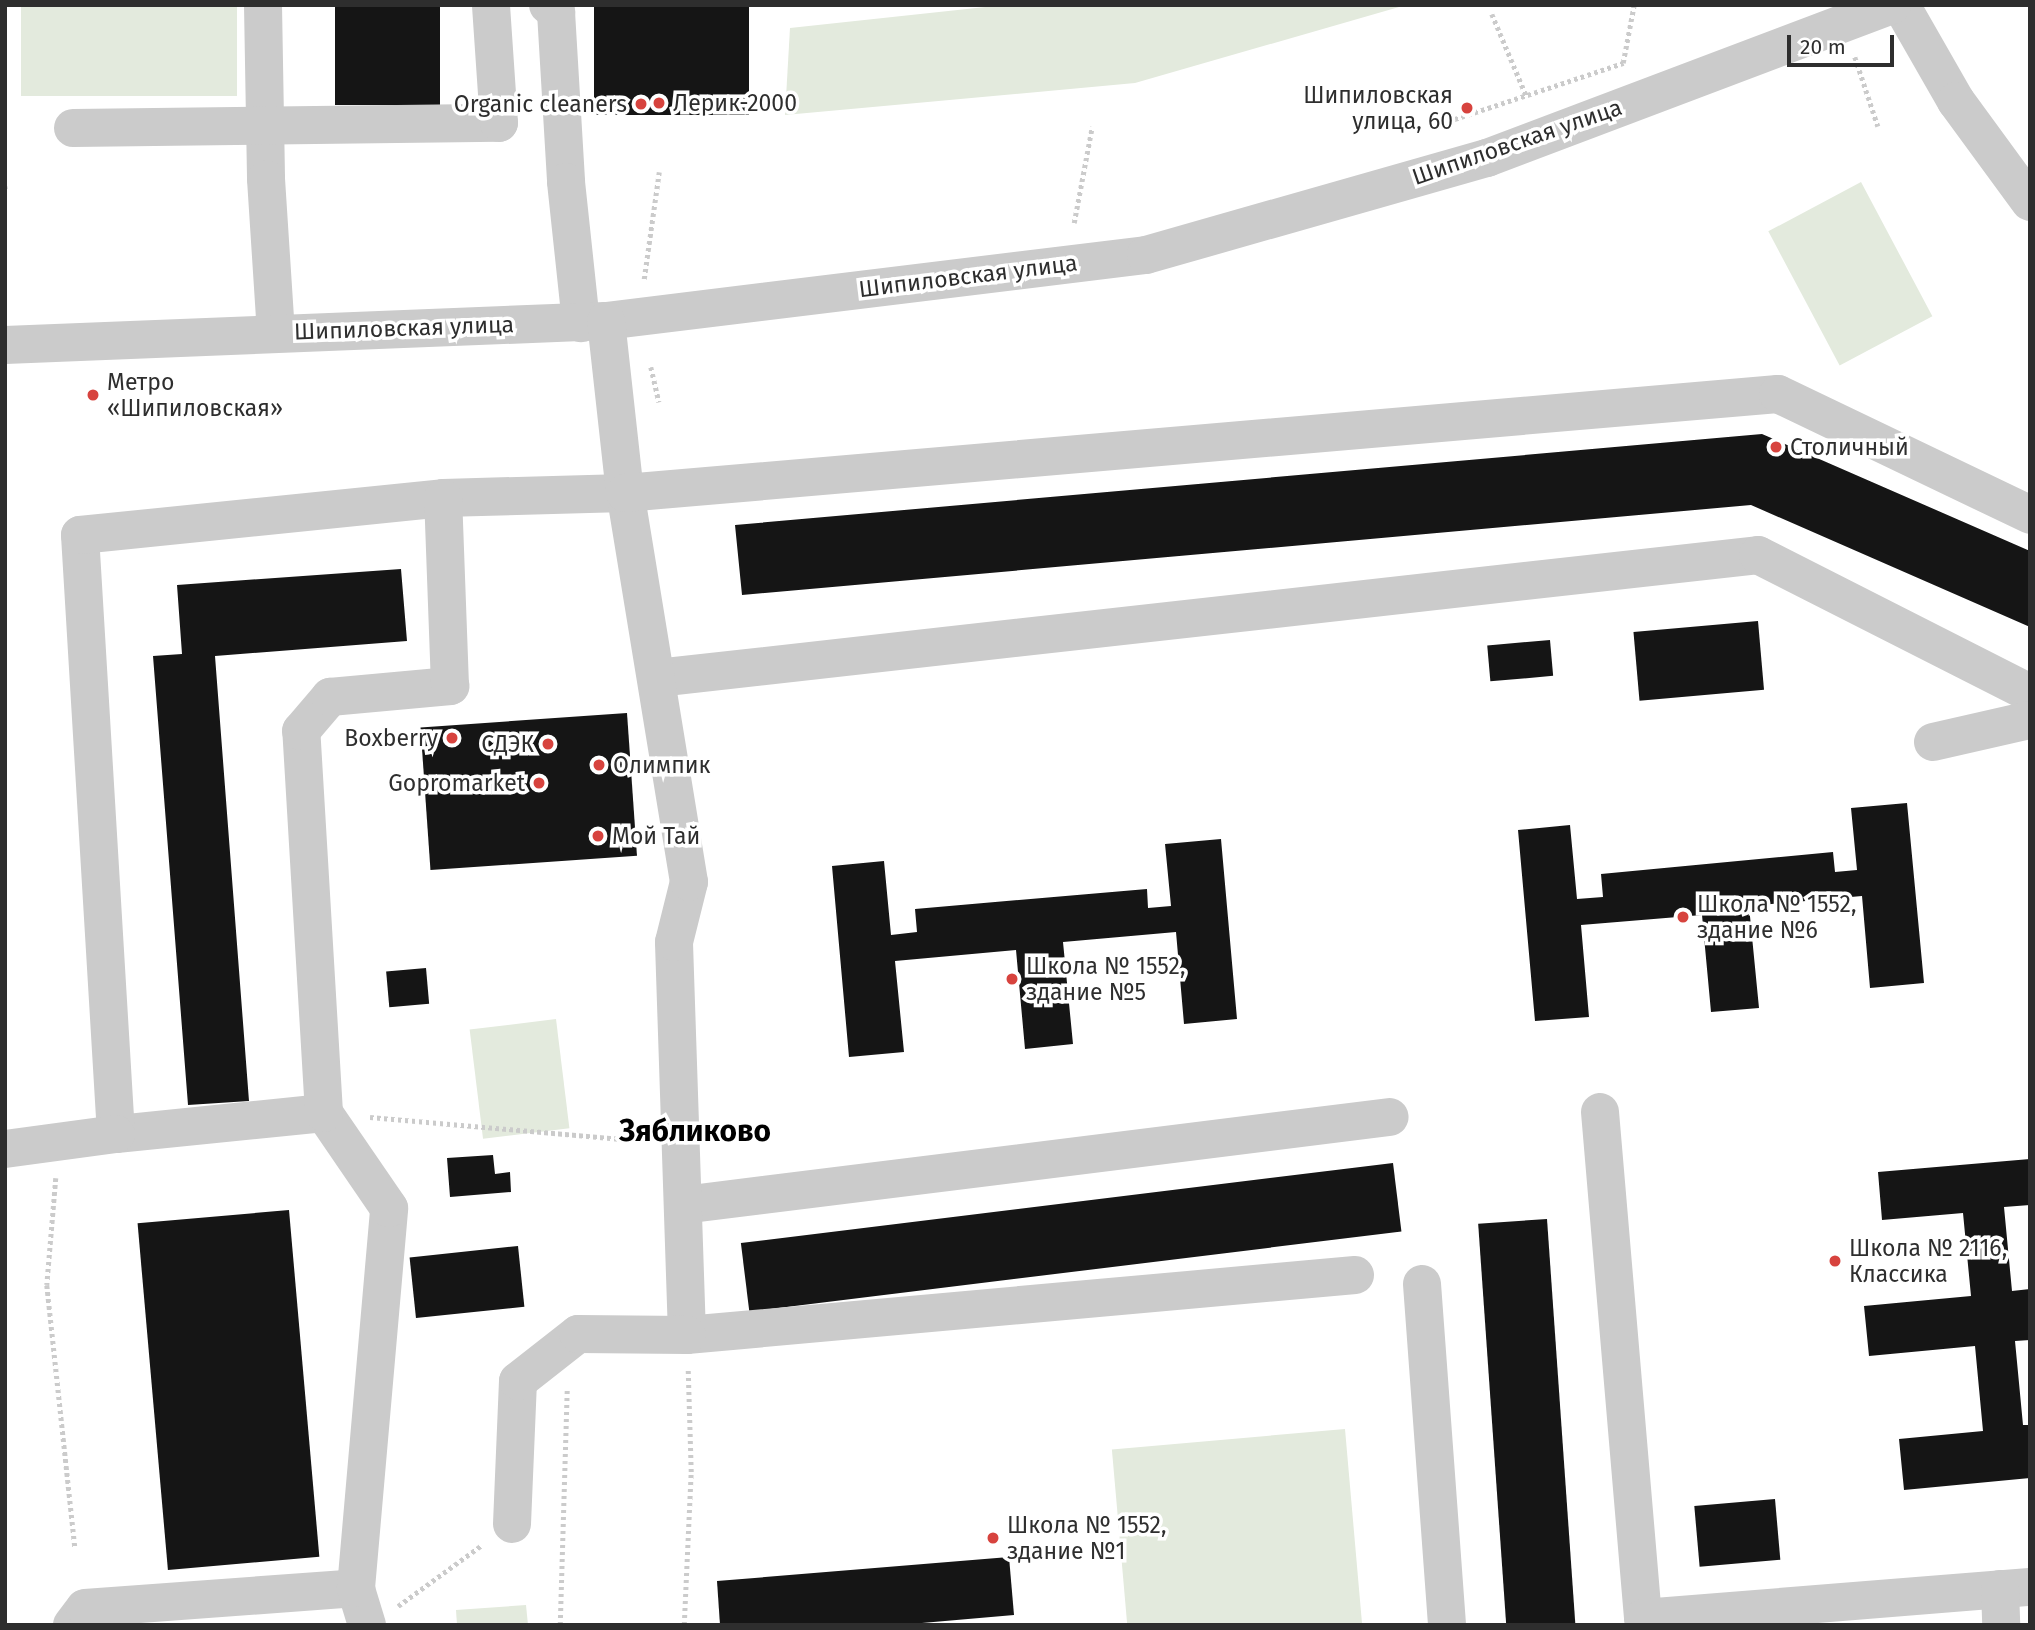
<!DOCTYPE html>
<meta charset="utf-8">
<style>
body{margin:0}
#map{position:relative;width:2035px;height:1630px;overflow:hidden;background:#fff;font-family:"Fira Sans",sans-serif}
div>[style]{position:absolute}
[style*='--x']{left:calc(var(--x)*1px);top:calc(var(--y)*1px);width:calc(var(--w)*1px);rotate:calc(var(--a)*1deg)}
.green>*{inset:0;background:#e3eadd;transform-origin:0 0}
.building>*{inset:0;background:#151515;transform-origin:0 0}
.path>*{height:4.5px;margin-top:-2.25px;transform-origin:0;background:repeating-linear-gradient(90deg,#cbcbcb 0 3.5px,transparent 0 7px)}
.minor>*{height:38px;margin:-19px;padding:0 19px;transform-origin:19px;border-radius:19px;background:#cbcbcb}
.dots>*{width:19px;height:19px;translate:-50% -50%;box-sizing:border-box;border:4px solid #fff;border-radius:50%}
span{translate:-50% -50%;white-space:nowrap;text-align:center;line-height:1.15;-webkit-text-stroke:7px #fff;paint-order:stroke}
.poi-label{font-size:23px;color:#2e2e2e}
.right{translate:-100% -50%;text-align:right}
.left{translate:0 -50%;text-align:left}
.street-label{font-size:23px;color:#2e2e2e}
.district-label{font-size:30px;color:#000;font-weight:700}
.frame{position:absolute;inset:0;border:7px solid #2e2e2e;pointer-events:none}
.scale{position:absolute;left:1787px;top:35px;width:107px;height:32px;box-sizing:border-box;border:4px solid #2e2e2e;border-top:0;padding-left:9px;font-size:21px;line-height:24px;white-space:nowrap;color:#2e2e2e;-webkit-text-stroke:5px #fff;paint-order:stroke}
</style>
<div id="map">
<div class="green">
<div style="left:21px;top:5px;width:216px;height:91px"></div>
<div style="clip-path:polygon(1004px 5px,1406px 5px,1135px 83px,785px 115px,790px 28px)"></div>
<div style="left:1861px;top:182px;width:152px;height:105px;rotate:62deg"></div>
<div style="left:556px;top:1019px;width:110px;height:87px;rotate:83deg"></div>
<div style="left:1345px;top:1429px;width:197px;height:234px;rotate:85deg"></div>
<div style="clip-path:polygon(526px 1605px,528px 1625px,457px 1625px,456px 1610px)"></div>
</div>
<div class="building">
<div style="left:335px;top:5px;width:105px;height:100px"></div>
<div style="left:594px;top:5px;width:155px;height:110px"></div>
<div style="clip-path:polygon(1762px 434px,2030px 551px,2030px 627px,1751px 505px,742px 595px,735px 525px)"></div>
<div style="clip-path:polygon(401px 569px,407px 641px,215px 656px,249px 1101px,188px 1105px,153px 656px,182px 654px,177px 585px)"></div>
<div style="left:1758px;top:621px;width:69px;height:125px;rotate:85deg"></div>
<div style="left:1550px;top:640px;width:36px;height:63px;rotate:85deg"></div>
<div style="left:627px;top:713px;width:143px;height:207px;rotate:86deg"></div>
<div style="clip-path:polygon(1907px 803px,1924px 983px,1870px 988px,1862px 896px,1749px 906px,1759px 1008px,1711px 1012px,1702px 915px,1581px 925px,1589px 1017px,1535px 1021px,1518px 830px,1570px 825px,1577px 899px,1603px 897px,1601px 874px,1833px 852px,1835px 872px,1857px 870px,1851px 808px)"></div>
<div style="clip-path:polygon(1221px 839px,1237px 1019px,1184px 1024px,1176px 932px,1063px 942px,1073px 1044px,1025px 1049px,1016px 950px,895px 961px,904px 1052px,849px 1057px,832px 866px,884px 861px,891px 935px,917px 932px,915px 909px,1147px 889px,1148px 908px,1171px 906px,1165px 844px)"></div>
<div style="left:426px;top:968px;width:36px;height:40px;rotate:85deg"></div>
<div style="clip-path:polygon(493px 1155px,495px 1174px,510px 1172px,511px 1192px,450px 1197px,447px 1158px)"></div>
<div style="clip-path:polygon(2030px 1159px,2030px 1205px,2004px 1207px,2012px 1291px,2030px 1289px,2030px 1340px,2015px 1341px,2023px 1425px,2030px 1425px,2030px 1478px,1904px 1490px,1899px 1439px,1983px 1431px,1975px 1346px,1869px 1356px,1864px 1306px,1971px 1296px,1963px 1213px,1882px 1220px,1878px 1172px)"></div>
<div style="left:1393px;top:1163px;width:69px;height:657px;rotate:83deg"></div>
<div style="left:289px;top:1210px;width:348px;height:152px;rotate:85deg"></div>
<div style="left:1547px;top:1219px;width:407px;height:69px;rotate:86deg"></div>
<div style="left:518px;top:1246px;width:61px;height:109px;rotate:84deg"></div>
<div style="left:1775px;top:1499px;width:61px;height:81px;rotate:85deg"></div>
<div style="clip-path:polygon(1009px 1557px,1014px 1615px,899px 1625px,720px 1625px,717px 1581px)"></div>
</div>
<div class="path">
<div style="--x:1492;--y:14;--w:88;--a:67.2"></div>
<div style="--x:1855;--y:57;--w:73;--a:71.6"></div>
<div style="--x:1428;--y:128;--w:206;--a:-18.4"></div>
<div style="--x:1623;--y:63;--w:59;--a:-79.3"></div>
<div style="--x:5;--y:186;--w:6;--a:81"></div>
<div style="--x:1074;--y:223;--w:98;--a:-79.4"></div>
<div style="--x:644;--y:279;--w:108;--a:-82"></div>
<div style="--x:651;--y:367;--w:36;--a:77"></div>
<div style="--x:370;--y:1117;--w:275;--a:5"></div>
<div style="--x:56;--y:1178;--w:107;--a:94.8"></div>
<div style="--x:47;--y:1285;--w:265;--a:83.9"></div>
<div style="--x:398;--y:1606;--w:104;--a:-36"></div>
<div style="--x:560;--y:1625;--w:235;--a:-88.3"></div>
<div style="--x:684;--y:1625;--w:153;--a:-87.4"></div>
<div style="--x:691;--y:1472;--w:102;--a:-91.7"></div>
</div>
<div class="minor">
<div style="--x:263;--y:5;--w:174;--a:89"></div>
<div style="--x:266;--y:179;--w:153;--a:86.3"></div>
<div style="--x:548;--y:5;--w:11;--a:41"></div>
<div style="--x:556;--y:12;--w:170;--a:86.6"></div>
<div style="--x:566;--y:182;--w:142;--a:83.9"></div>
<div style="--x:1901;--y:5;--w:111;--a:60.2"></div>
<div style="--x:1956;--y:101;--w:125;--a:53.8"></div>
<div style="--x:73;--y:128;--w:426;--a:-0.7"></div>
<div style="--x:499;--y:123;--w:118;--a:-93.9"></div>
<div style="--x:5;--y:345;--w:601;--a:-2.29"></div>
<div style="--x:606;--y:321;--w:544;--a:-6.97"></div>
<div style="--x:1146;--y:255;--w:355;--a:-15.9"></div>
<div style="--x:1487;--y:158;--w:433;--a:-20.7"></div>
<div style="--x:657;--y:678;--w:1108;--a:-6.37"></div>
<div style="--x:1758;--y:555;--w:305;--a:26.9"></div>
<div style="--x:1933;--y:742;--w:99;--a:-12.8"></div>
<div style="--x:1600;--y:1112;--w:508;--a:85.14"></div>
<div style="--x:1643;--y:1618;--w:388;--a:-4.6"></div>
<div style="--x:324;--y:1113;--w:209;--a:174.2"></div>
<div style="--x:116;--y:1134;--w:600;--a:-93.44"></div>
<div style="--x:80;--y:535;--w:365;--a:-5.8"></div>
<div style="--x:443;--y:498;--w:182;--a:-1.6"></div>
<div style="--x:625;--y:493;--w:173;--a:-96.3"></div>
<div style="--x:5;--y:1149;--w:112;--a:-7.7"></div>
<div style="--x:683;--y:1205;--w:712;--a:-7.1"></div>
<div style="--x:1355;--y:1275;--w:671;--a:174.87"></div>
<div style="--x:687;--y:1335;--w:393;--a:-91.9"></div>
<div style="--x:674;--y:942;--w:62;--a:-76"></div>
<div style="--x:689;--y:882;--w:394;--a:-99.3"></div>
<div style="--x:625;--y:493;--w:1157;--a:-4.91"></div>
<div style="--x:1778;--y:394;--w:280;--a:25.6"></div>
<div style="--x:1422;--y:1284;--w:342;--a:85.8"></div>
<div style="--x:512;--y:1524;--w:143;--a:-87.6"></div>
<div style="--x:518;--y:1381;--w:76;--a:-38.1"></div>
<div style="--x:578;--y:1334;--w:109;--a:0.5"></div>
<div style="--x:2000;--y:1589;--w:36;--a:88"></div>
<div style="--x:72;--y:1625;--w:21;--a:-53"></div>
<div style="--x:85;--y:1608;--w:272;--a:-4.2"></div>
<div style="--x:367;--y:1625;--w:39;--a:-107"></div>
<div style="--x:356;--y:1588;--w:381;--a:-85"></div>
<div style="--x:389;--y:1208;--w:115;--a:-124.4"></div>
<div style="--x:324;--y:1113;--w:383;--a:-93.4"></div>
<div style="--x:301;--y:731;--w:45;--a:-49.5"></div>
<div style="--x:330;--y:697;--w:121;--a:-5.2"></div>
<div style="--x:450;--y:686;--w:188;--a:-92.1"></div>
</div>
<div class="dots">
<div style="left:659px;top:103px;background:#d7433e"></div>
<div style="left:641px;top:104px;background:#d7433e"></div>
<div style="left:1467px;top:108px;background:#d7433e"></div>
<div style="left:93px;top:395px;background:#d7433e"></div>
<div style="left:1776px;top:447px;background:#d7433e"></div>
<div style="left:452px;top:738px;background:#d7433e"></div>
<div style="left:548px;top:744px;background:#d7433e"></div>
<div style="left:599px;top:765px;background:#d7433e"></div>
<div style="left:539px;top:783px;background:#d7433e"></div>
<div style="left:598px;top:836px;background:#d7433e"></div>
<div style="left:1683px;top:917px;background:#d7433e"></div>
<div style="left:1012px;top:979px;background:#d7433e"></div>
<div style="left:1835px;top:1261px;background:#d7433e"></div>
<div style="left:993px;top:1538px;background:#d7433e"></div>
</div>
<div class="poi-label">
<span class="right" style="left:1453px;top:108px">Шипиловская<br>улица, 60</span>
<span class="left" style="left:673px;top:103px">Лерик-2000</span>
<span class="right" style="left:627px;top:104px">Organic cleaners</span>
<span class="left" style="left:107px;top:395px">Метро<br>«Шипиловская»</span>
<span class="left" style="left:1790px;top:447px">Столичный</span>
<span class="right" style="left:438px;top:738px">Boxberry</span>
<span class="right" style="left:534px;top:744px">СДЭК</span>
<span class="left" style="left:613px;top:765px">Олимпик</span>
<span class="right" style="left:525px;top:783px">Gopromarket</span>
<span class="left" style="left:612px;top:836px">Мой Тай</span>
<span class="left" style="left:1697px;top:917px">Школа № 1552,<br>здание №6</span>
<span class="left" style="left:1026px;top:979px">Школа № 1552,<br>здание №5</span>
<span class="left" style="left:1849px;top:1261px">Школа № 2116,<br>Классика</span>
<span class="left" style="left:1007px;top:1538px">Школа № 1552,<br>здание №1</span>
</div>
<div class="street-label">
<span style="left:1517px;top:142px;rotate:-19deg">Шипиловская улица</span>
<span style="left:968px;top:276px;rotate:-7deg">Шипиловская улица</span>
<span style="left:404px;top:328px;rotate:-2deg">Шипиловская улица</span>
</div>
<div class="district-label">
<span style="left:695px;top:1131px">Зябликово</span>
</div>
<div class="frame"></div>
<div class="scale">20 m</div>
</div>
